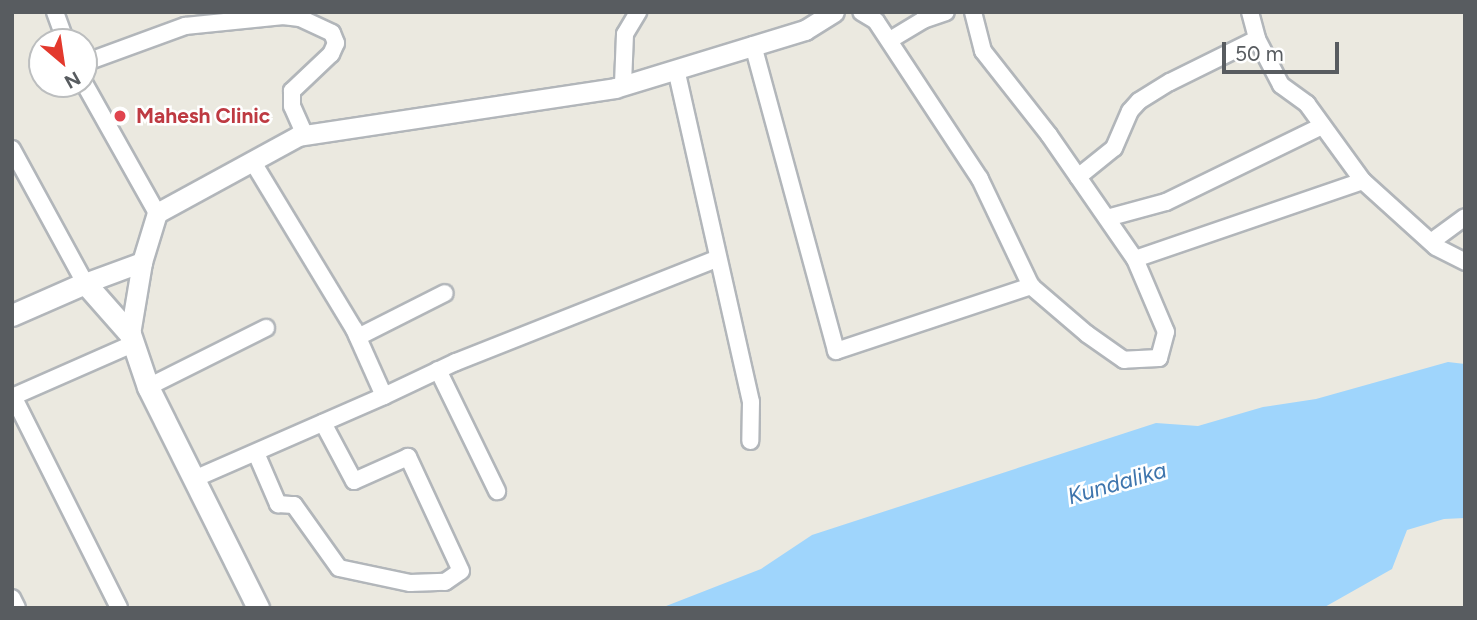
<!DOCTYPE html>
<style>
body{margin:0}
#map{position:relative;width:1477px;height:620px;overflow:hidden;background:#ebe9e0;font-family:Figtree,sans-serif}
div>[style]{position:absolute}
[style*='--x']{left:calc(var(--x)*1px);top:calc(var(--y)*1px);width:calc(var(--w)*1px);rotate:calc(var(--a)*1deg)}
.water>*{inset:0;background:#9fd5fc}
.roads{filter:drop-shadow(2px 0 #b2b6ba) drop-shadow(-2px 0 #b2b6ba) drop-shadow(0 2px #b2b6ba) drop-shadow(0 -2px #b2b6ba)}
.minor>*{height:16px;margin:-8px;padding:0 8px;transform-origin:8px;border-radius:8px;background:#fff}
.tertiary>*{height:19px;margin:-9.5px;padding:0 9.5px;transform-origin:9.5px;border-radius:9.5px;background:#fff}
.secondary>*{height:21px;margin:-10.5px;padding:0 10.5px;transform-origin:10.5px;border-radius:10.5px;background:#fff}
.dots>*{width:19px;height:19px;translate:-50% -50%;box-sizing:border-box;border:4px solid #fff;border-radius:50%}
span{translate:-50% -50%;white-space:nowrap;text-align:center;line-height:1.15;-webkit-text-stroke:5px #fff;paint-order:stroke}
.health-label{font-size:21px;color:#be3a42;font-weight:700}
.left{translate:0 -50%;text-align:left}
.water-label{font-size:23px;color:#3e75ad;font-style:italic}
.frame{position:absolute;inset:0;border:14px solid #585c60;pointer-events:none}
.north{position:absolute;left:28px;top:28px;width:70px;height:70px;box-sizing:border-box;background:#fff;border:2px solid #bcbebf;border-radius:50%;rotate:151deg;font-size:19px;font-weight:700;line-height:28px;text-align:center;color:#585c60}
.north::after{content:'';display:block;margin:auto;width:24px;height:32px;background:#e3392d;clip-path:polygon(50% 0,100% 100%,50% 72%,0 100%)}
.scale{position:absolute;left:1222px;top:42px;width:117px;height:32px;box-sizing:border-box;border:4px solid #585c60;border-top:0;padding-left:9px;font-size:21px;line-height:24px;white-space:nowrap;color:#585c60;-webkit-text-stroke:5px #fff;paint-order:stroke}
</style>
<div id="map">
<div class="water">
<div style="clip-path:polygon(1448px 362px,1465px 364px,1465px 518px,1444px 519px,1407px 530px,1392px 569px,1323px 608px,661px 608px,761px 569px,812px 535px,1156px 423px,1198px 426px,1263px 407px,1316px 399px)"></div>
</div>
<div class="roads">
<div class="minor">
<div style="--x:55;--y:12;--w:32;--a:70"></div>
<div style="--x:973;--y:12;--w:40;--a:75.6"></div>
<div style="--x:983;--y:51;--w:107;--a:51.8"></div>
<div style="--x:1049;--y:135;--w:151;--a:55.3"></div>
<div style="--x:1135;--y:259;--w:79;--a:67"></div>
<div style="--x:1166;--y:332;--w:27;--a:105"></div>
<div style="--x:1159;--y:358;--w:35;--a:177"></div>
<div style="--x:1124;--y:360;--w:45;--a:-144.9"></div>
<div style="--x:1087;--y:334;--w:74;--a:-139.4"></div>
<div style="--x:1250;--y:12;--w:28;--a:75"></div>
<div style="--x:1257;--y:39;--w:52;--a:62.4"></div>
<div style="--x:1281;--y:85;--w:32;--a:36"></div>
<div style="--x:1307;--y:104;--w:95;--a:54"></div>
<div style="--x:1363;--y:181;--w:98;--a:42.1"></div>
<div style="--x:1436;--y:247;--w:33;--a:27"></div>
<div style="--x:890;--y:40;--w:39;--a:-31"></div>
<div style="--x:923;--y:20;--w:24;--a:-19"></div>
<div style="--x:753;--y:45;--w:317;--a:74.8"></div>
<div style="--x:836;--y:351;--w:206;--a:-18.4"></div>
<div style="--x:1031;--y:286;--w:119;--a:-115.5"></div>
<div style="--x:980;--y:179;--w:189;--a:-123.4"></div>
<div style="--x:876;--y:21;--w:17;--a:-149"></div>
<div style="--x:84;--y:63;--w:108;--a:-20.1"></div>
<div style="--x:185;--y:26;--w:99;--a:-5.8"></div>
<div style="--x:283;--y:16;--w:17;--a:7"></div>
<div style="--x:300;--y:18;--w:35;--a:25"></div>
<div style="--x:332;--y:33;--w:11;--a:68"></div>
<div style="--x:336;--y:43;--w:12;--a:114"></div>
<div style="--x:331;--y:54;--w:54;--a:136.5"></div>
<div style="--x:292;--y:91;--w:15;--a:90"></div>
<div style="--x:292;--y:106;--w:32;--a:66"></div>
<div style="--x:676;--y:69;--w:341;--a:77.3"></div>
<div style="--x:751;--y:402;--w:39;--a:91"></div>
<div style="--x:84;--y:83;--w:149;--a:60.7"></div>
<div style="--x:623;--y:84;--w:50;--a:-87.7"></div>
<div style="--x:625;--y:34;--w:26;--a:-59"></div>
<div style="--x:12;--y:149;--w:153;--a:61.4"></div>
<div style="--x:1078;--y:177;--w:46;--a:-38.9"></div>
<div style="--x:1114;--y:148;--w:40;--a:-66.6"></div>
<div style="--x:1130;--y:111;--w:13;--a:-48"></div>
<div style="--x:1139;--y:101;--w:36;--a:-32"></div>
<div style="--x:1170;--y:82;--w:97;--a:-26.3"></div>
<div style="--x:1107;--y:218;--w:61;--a:-15.2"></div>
<div style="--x:1166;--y:202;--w:174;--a:-26"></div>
<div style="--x:1431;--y:242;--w:42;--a:-36.3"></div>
<div style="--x:1135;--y:259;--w:241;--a:-18.9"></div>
<div style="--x:358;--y:337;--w:97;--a:-26.8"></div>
<div style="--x:438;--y:370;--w:135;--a:64"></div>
<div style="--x:148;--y:387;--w:132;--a:-26.6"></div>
<div style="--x:13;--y:396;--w:237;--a:63.4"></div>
<div style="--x:384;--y:396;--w:80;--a:-25.3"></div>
<div style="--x:456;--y:362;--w:280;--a:-21.6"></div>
<div style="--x:12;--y:397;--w:132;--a:-23.7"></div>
<div style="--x:256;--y:453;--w:56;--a:66.7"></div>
<div style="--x:278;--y:504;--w:16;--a:4"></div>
<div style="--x:294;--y:505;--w:77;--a:54.5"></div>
<div style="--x:339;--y:568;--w:73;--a:11.9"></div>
<div style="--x:410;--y:583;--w:35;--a:-2"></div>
<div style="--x:445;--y:582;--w:19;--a:-35"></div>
<div style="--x:461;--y:571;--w:126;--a:-114.9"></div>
<div style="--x:408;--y:457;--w:59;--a:156"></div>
<div style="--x:354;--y:481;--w:66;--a:-118.1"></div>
<div style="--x:194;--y:479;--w:207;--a:-23.6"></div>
<div style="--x:384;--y:396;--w:73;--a:-114.1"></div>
<div style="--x:354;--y:329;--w:195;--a:-121.2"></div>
<div style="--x:12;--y:598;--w:11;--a:63"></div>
</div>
<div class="tertiary">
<div style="--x:85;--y:283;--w:61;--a:-20.2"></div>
<div style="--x:130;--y:334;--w:73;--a:-80.5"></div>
<div style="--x:142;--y:262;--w:51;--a:-73"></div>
<div style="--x:157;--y:213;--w:161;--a:-28.6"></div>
<div style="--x:298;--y:136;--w:321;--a:-8.6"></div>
<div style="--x:615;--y:88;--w:199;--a:-17"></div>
<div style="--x:805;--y:30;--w:34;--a:-32"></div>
</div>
<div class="secondary">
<div style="--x:12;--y:315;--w:80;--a:-23.7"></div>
<div style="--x:85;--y:283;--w:68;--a:48.6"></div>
<div style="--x:130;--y:334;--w:56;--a:71.2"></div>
<div style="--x:148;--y:387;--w:247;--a:63.5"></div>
</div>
</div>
<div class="dots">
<div style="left:120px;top:116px;background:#e0444e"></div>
</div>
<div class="health-label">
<span class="left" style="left:136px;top:116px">Mahesh Clinic</span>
</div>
<div class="water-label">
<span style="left:1117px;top:483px;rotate:-16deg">Kundalika</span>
</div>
<div class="frame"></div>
<div class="north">N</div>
<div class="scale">50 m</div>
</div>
